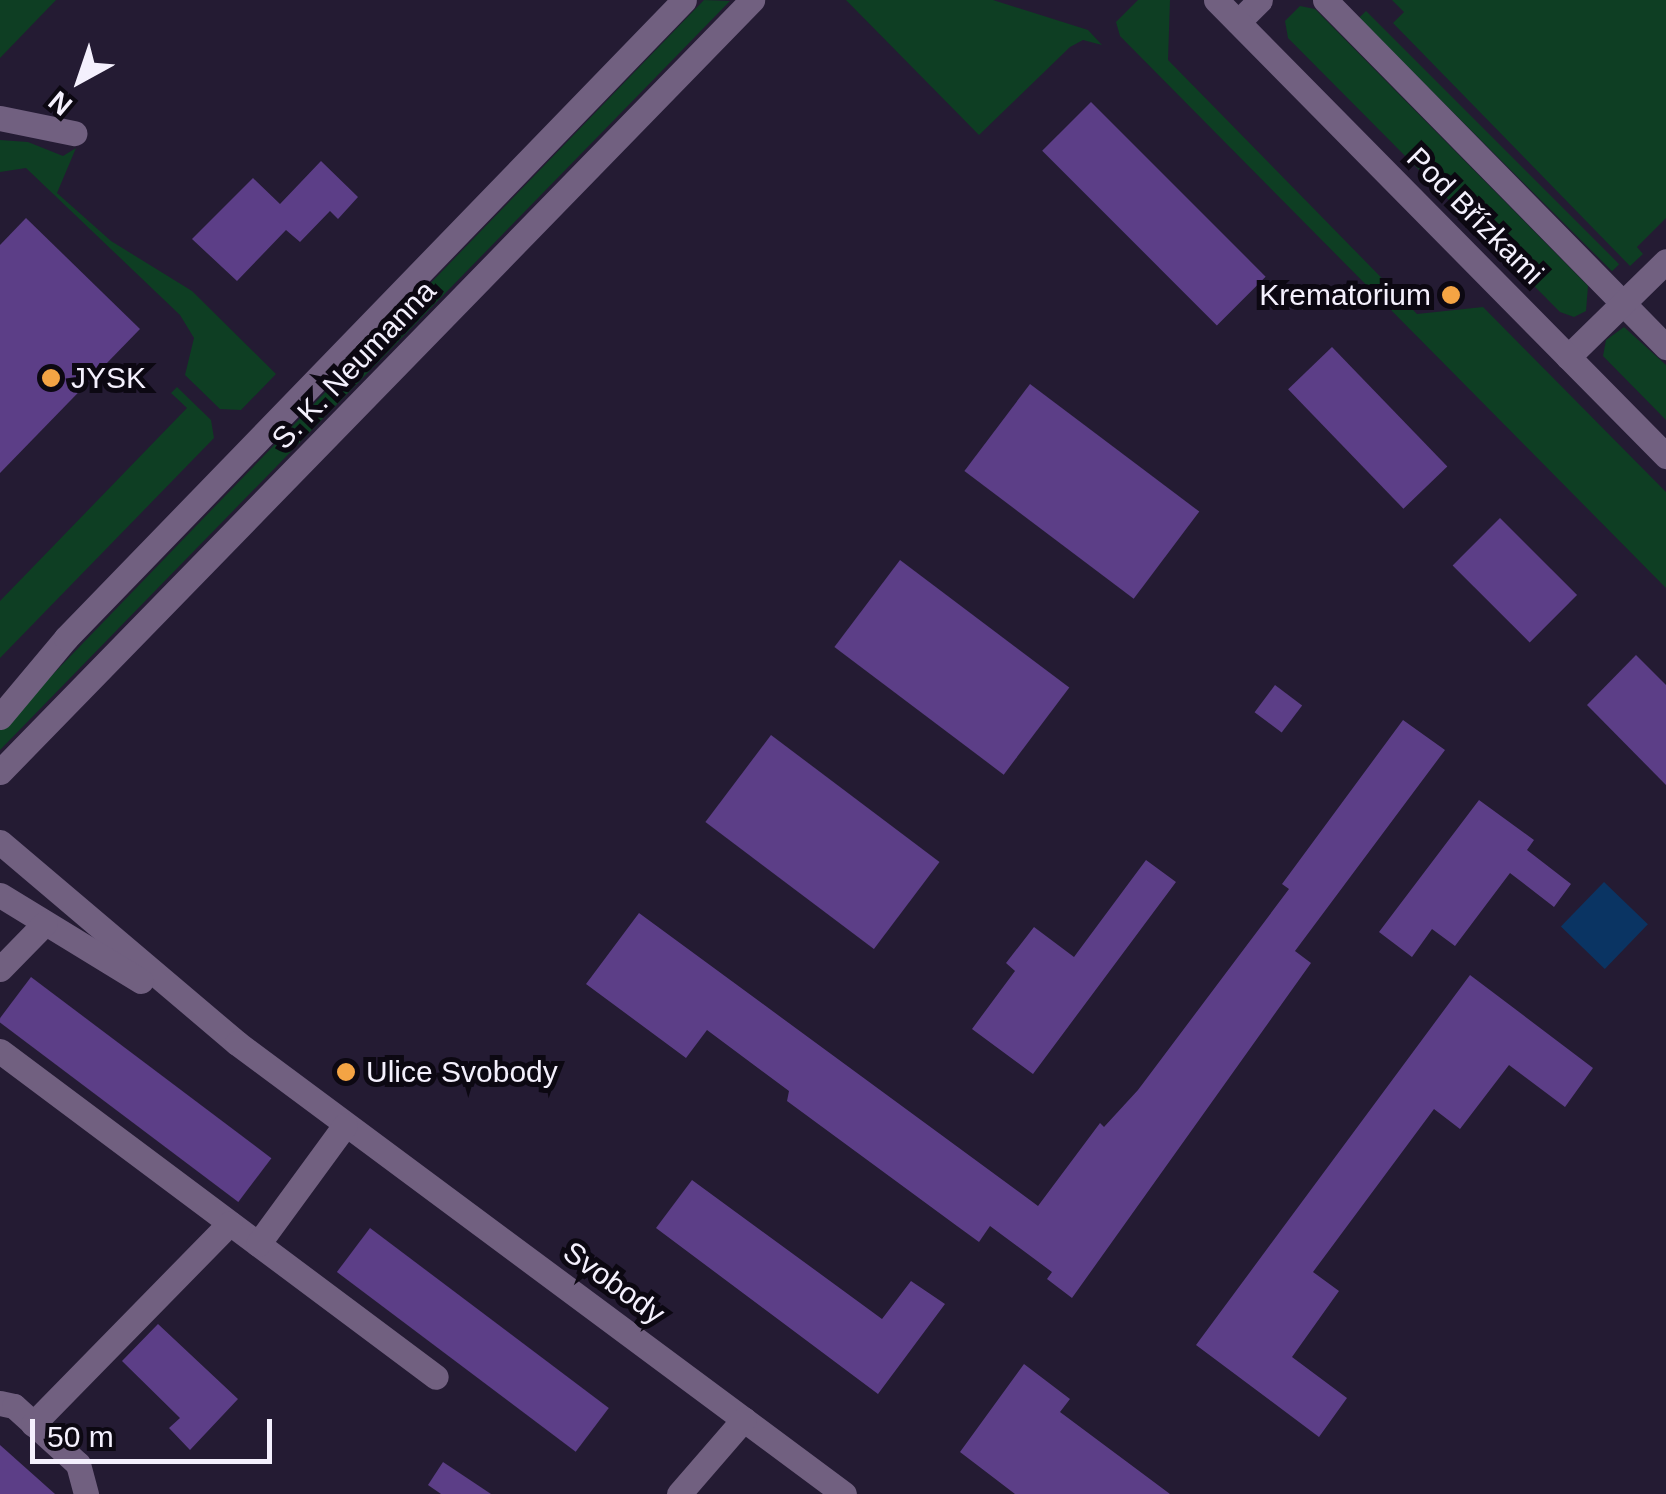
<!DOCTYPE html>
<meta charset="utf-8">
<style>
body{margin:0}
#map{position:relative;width:1666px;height:1494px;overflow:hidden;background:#241b33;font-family:Helvetica,sans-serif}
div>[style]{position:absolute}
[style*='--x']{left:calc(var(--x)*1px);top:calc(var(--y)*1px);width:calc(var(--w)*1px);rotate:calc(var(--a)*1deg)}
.green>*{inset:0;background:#0e3e23;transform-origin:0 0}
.water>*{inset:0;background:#0a3463;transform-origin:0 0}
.building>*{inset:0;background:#5c3e87;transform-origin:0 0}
.minor>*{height:25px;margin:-12.5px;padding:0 12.5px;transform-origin:12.5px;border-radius:12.5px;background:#716080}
.tertiary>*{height:25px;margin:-12.5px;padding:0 12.5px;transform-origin:12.5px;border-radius:12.5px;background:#716080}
.dots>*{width:28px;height:28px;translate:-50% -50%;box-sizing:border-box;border:5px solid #0c0812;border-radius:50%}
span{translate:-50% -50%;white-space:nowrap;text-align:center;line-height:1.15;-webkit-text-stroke:10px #0c0812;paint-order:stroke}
.street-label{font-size:30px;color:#f4f0fd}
.poi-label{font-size:30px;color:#f4f0fd}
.right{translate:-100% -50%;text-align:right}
.left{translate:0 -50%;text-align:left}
.north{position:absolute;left:30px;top:30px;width:100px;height:100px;-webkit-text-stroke:8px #0c0812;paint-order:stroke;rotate:220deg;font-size:28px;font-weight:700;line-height:40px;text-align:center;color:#f4f0fd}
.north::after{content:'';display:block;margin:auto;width:35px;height:45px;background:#f4f0fd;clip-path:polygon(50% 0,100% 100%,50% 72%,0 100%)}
.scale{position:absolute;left:30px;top:1419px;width:242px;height:45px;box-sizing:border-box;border:5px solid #f4f0fd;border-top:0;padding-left:12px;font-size:30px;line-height:35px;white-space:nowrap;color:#f4f0fd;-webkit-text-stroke:8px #0c0812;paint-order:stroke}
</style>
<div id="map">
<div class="green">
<div style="clip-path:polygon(0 0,56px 0,0 58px)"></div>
<div style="clip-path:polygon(704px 0,730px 1px,0 750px,0 729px)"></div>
<div style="clip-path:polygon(846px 0,993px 0,1088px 30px,1102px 45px,1083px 40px,1070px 47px,979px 135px)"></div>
<div style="clip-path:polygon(1138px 0,1170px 0,1168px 60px,1417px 314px,1483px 307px,1666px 492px,1666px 588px,1120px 36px,1116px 22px)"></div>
<div style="clip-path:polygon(1392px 0,1666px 0,1666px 218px,1637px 247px,1643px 254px,1630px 266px,1393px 23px,1404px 12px)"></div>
<div style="clip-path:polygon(1300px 6px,1315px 9px,1588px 286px,1586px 311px,1574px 317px,1560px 312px,1288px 38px,1285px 21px)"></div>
<div style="left:1366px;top:11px;width:358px;height:10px;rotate:45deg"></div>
<div style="clip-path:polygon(0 140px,28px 142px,63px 156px,76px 148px,57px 193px,111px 241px,192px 291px,276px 374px,241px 410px,220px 409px,185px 375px,194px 338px,180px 315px,26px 168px,0 172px)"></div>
<div style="clip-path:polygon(1624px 327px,1666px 365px,1666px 420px,1603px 356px,1606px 340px)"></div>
<div style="clip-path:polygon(177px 387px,211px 420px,214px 438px,0 658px,0 601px,187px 408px,171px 393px)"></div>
</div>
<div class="water">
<div style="left:1604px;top:882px;width:61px;height:62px;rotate:44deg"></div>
</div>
<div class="building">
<div style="left:1091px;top:102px;width:247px;height:69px;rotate:45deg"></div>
<div style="clip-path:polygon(321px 161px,358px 197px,338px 219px,330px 211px,300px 242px,286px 230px,237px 281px,192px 239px,253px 178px,280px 204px)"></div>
<div style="clip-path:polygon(26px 218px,140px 329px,0 473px,0 245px)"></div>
<div style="left:1332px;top:347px;width:166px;height:61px;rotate:46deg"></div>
<div style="left:1030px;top:384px;width:212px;height:109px;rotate:37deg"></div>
<div style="left:1500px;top:518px;width:109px;height:67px;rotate:45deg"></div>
<div style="left:900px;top:560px;width:212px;height:109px;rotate:37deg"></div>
<div style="clip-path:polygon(1636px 655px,1666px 685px,1666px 785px,1587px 705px)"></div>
<div style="left:1275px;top:685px;width:34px;height:34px;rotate:37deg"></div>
<div style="clip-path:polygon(1403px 720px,1445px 750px,1295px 951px,1311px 963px,1072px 1298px,1047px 1279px,1052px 1272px,990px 1226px,979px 1242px,957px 1226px,787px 1101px,789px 1091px,707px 1030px,686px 1058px,586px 984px,639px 913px,1038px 1206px,1100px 1123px,1104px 1127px,1138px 1090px,1289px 889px,1282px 884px)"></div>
<div style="left:771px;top:735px;width:211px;height:109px;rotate:37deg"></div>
<div style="clip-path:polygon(1479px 800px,1534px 840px,1527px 850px,1571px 884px,1554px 907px,1510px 873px,1455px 946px,1432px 929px,1412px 957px,1379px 932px)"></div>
<div style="clip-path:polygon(1146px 860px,1176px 882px,1033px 1074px,972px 1029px,1015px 971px,1006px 963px,1034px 927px,1074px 957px)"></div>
<div style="clip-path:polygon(1470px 975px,1593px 1068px,1565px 1107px,1509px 1065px,1460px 1129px,1434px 1109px,1313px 1272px,1339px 1291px,1292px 1357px,1347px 1398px,1319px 1437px,1196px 1345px)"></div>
<div style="left:31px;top:977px;width:301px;height:55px;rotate:37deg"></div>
<div style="clip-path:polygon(692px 1180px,882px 1319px,911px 1281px,945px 1304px,878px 1394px,656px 1228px)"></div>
<div style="left:370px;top:1228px;width:299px;height:55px;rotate:37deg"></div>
<div style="clip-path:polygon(158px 1324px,238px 1399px,190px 1450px,169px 1428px,180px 1418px,122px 1361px)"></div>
<div style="clip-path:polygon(1024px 1364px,1070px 1399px,1060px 1412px,1170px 1494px,1015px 1494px,960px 1452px)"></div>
<div style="clip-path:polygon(0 1445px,55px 1494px,0 1494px)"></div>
<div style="clip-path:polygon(443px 1462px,491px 1494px,441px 1494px,428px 1485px)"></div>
</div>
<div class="minor">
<div style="--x:1325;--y:0;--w:487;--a:45.5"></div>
<div style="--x:1238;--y:22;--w:31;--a:-45"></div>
<div style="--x:0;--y:118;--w:76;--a:11.5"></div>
<div style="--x:1568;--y:357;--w:137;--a:-44.4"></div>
<div style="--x:0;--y:842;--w:311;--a:40.3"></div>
<div style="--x:237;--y:1043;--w:756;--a:36.61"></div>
<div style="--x:0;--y:895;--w:165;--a:31.4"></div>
<div style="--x:0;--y:969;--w:64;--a:-45.6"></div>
<div style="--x:0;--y:1051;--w:544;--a:36.79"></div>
<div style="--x:258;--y:1244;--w:147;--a:-53.8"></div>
<div style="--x:0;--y:1403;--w:14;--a:12"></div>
<div style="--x:14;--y:1406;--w:86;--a:42.2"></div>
<div style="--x:78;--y:1464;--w:31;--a:75"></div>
<div style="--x:33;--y:1424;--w:281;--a:-45.6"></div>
<div style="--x:679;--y:1494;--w:99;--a:-49.1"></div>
</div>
<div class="tertiary">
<div style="--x:1216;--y:0;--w:641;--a:45.38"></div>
<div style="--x:0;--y:717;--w:103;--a:-50.1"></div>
<div style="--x:66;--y:638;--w:888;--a:-45.91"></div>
<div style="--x:0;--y:772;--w:1078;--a:-45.75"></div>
</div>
<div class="dots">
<div style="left:1451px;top:295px;background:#f4a444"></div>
<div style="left:51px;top:378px;background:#f4a444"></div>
<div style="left:346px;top:1072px;background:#f4a444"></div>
</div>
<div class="street-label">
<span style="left:1475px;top:216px;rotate:45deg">Pod Břízkami</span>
<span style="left:354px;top:365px;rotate:-46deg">S. K. Neumanna</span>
<span style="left:614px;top:1283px;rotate:36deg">Svobody</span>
</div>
<div class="poi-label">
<span class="right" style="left:1431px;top:295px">Krematorium</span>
<span class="left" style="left:71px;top:378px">JYSK</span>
<span class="left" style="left:366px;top:1072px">Ulice Svobody</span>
</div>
<div class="north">N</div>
<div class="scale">50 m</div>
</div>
